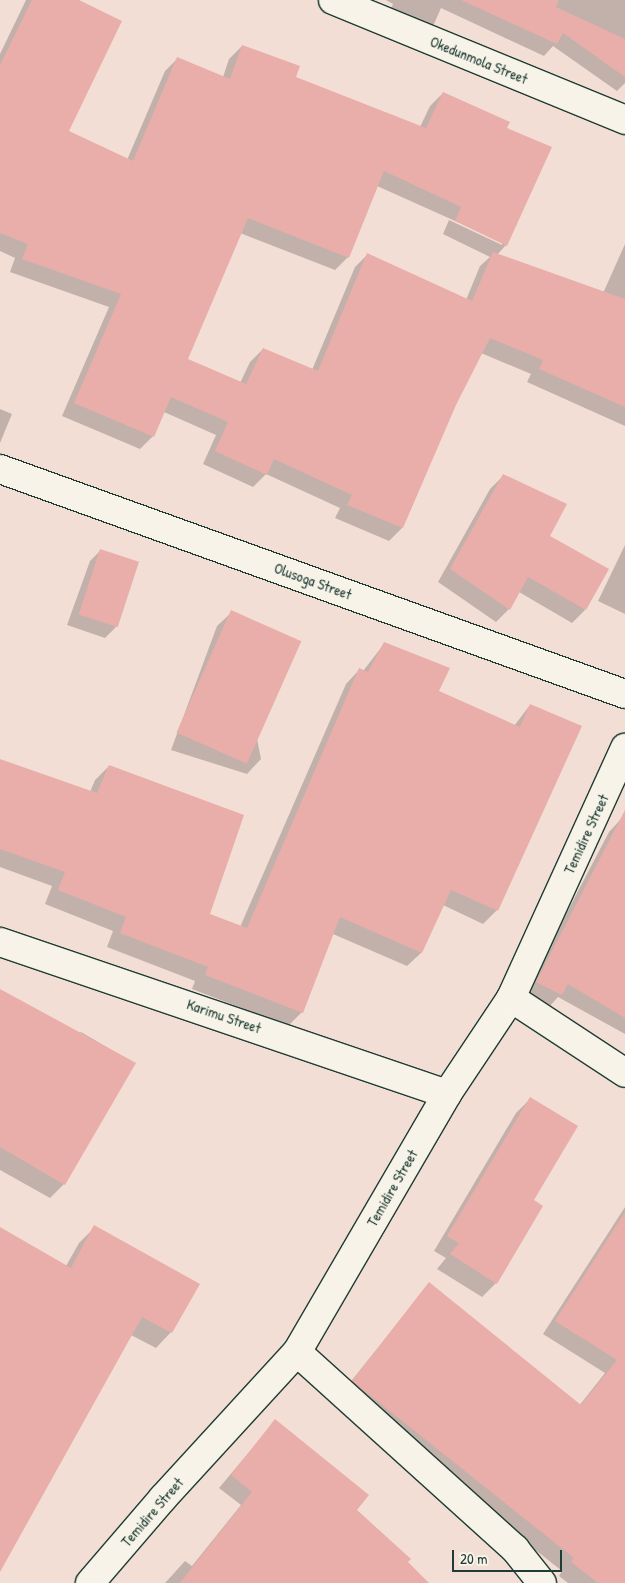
<!DOCTYPE html>
<style>
body{margin:0}
#map{position:relative;width:625px;height:1583px;overflow:hidden;background:#f3ded5;font-family:"Patrick Hand",sans-serif}
div>[style]{position:absolute}
[style*='--x']{left:calc(var(--x)*1px);top:calc(var(--y)*1px);width:calc(var(--w)*1px);rotate:calc(var(--a)*1deg)}
.shadow>*{inset:0;background:#0003}
.building>*{inset:0;background:#e9aea9;transform-origin:0 0}
.roads{filter:drop-shadow(1px 0 #1f3d34) drop-shadow(-1px 0 #1f3d34) drop-shadow(0 1px #1f3d34) drop-shadow(0 -1px #1f3d34)}
.minor>*{height:28px;margin:-14px;padding:0 14px;transform-origin:14px;border-radius:14px;background:#f7f3e8}
span{translate:-50% -50%;white-space:nowrap;text-align:center;line-height:1.15;-webkit-text-stroke:4px #f7f3e8;paint-order:stroke}
.street-label{font-size:15px;color:#1f3d34}
.scale{position:absolute;left:452px;top:1550px;width:110px;height:22px;box-sizing:border-box;border:2px solid #1f3d34;border-top:0;padding-left:6px;font-size:15px;line-height:18px;white-space:nowrap;color:#1f3d34;-webkit-text-stroke:4px #f7f3e8;paint-order:stroke}
</style>
<div id="map">
<div class="shadow">
<div style="clip-path:polygon(evenodd,26px 0,76px 0,67px 131px,127px 160px,165px 71px,178px 58px,223px 77px,229px 59px,242px 46px,294px 77px,420px 127px,430px 106px,443px 93px,506px 128px,506px 245px,497px 255px,598px 292px,604px 291px,625px 244px,625px 426px,527px 382px,531px 374px,481px 353px,455px 404px,402px 528px,389px 541px,335px 518px,340px 508px,266px 474px,253px 487px,203px 464px,216px 435px,164px 412px,153px 436px,140px 449px,62px 416px,109px 307px,10px 272px,15px 258px,0 251px,0 54px,26px 0,377px 186px,502px 242px,502px 245px,449px 220px,443px 234px,490px 257px,480px 266px,466px 300px,368px 254px,355px 267px,312px 370px,263px 349px,250px 362px,240px 383px,186px 359px,240px 233px,335px 270px,348px 257px,377px 186px)"></div>
<div style="clip-path:polygon(386px 0,625px 0,625px 83px,617px 91px,553px 46px,544px 56px,441px 8px,434px 24px,422px 36px,386px 21px,393px 4px)"></div>
<div style="clip-path:polygon(0 409px,12px 414px,0 443px)"></div>
<div style="clip-path:polygon(503px 476px,548px 536px,585px 610px,572px 623px,519px 592px,509px 609px,496px 622px,438px 582px,490px 489px)"></div>
<div style="clip-path:polygon(625px 545px,625px 614px,598px 601px)"></div>
<div style="clip-path:polygon(101px 550px,138px 563px,115px 628px,105px 638px,67px 625px,90px 561px)"></div>
<div style="clip-path:polygon(232px 612px,261px 759px,247px 774px,171px 750px,217px 626px)"></div>
<div style="clip-path:polygon(384px 644px,437px 692px,514px 726px,530px 705px,497px 910px,483px 924px,443px 905px,421px 953px,407px 966px,333px 934px,302px 1012px,288px 1026px,192px 989px,195px 981px,107px 947px,113px 931px,45px 904px,52px 886px,0 867px,0 760px,90px 792px,95px 780px,109px 766px,209px 915px,240px 927px,346px 684px,359px 670px,363px 671px)"></div>
<div style="clip-path:polygon(621px 819px,625px 821px,625px 1034px,558px 997px,549px 1007px,524px 994px,609px 832px)"></div>
<div style="clip-path:polygon(0 1004px,78px 1035px,81px 1032px,134px 1063px,64px 1184px,50px 1198px,0 1170px)"></div>
<div style="clip-path:polygon(530px 1099px,533px 1201px,496px 1283px,482px 1297px,437px 1269px,446px 1258px,434px 1251px,516px 1113px)"></div>
<div style="clip-path:polygon(625px 1207px,625px 1583px,568px 1583px,559px 1576px,562px 1571px,340px 1395px,429px 1284px,579px 1406px,605px 1373px,543px 1334px)"></div>
<div style="clip-path:polygon(95px 1227px,171px 1332px,156px 1348px,131px 1335px,0 1570px,0 1229px,66px 1266px,79px 1243px)"></div>
<div style="clip-path:polygon(275px 1421px,355px 1510px,427px 1583px,165px 1583px,185px 1561px,192px 1566px,241px 1505px,219px 1488px)"></div>
</div>
<div class="building">
<div style="clip-path:polygon(32px 0,79px 0,122px 21px,69px 131px,133px 161px,177px 57px,230px 79px,242px 45px,300px 66px,296px 77px,426px 128px,443px 92px,510px 122px,507px 128px,552px 147px,507px 246px,455px 221px,461px 207px,384px 171px,349px 258px,248px 218px,188px 359px,246px 384px,263px 348px,318px 371px,367px 253px,472px 301px,493px 252px,625px 299px,625px 407px,539px 369px,543px 360px,490px 338px,456px 405px,403px 528px,347px 505px,352px 495px,274px 459px,267px 475px,215px 451px,228px 422px,171px 397px,154px 437px,74px 403px,121px 294px,22px 259px,28px 244px,0 233px,0 65px)"></div>
<div style="clip-path:polygon(461px 0,559px 0,556px 7px,625px 39px,625px 77px,563px 33px,557px 44px)"></div>
<div style="clip-path:polygon(503px 474px,567px 504px,550px 536px,609px 569px,586px 610px,528px 577px,510px 610px,450px 569px)"></div>
<div style="left:100px;top:549px;width:41px;height:69px;rotate:18deg"></div>
<div style="left:231px;top:610px;width:77px;height:134px;rotate:24deg"></div>
<div style="clip-path:polygon(384px 642px,450px 668px,439px 691px,520px 727px,530px 704px,582px 726px,498px 911px,451px 890px,422px 953px,340px 917px,303px 1013px,205px 975px,208px 967px,120px 933px,126px 917px,58px 890px,65px 872px,0 849px,0 759px,97px 793px,109px 765px,244px 815px,210px 914px,247px 928px,359px 668px,368px 672px)"></div>
<div style="clip-path:polygon(625px 810px,625px 1018px,568px 984px,562px 995px,536px 982px)"></div>
<div style="clip-path:polygon(0 989px,136px 1063px,65px 1185px,0 1147px)"></div>
<div style="clip-path:polygon(530px 1097px,578px 1126px,534px 1200px,543px 1206px,497px 1284px,450px 1254px,459px 1243px,447px 1236px)"></div>
<div style="clip-path:polygon(625px 1212px,625px 1583px,598px 1583px,571px 1562px,574px 1558px,352px 1381px,429px 1282px,581px 1405px,617px 1360px,555px 1321px)"></div>
<div style="clip-path:polygon(94px 1225px,200px 1284px,172px 1333px,142px 1317px,0 1572px,0 1227px,71px 1268px)"></div>
<div style="clip-path:polygon(275px 1419px,369px 1495px,357px 1510px,411px 1559px,408px 1562px,429px 1583px,180px 1583px,252px 1492px,231px 1475px)"></div>
</div>
<div class="roads">
<div class="minor">
<div style="--x:333;--y:0;--w:316;--a:22.3"></div>
<div style="--x:0;--y:469;--w:664;--a:19.8"></div>
<div style="--x:0;--y:942;--w:472;--a:18.8"></div>
<div style="--x:511;--y:998;--w:136;--a:33.3"></div>
<div style="--x:297;--y:1352;--w:294;--a:42.1"></div>
<div style="--x:515;--y:1549;--w:43;--a:51.5"></div>
<div style="--x:90;--y:1583;--w:112;--a:-49.3"></div>
<div style="--x:163;--y:1498;--w:198;--a:-47.5"></div>
<div style="--x:297;--y:1352;--w:298;--a:-59.8"></div>
<div style="--x:447;--y:1094;--w:115;--a:-56.3"></div>
<div style="--x:511;--y:998;--w:275;--a:-65.5"></div>
</div>
</div>
<div class="street-label">
<span style="left:479px;top:60px;rotate:22deg">Okedunmola Street</span>
<span style="left:313px;top:581px;rotate:20deg">Olusoga Street</span>
<span style="left:586px;top:834px;rotate:-65deg">Temidire Street</span>
<span style="left:224px;top:1016px;rotate:19deg">Karimu Street</span>
<span style="left:392px;top:1188px;rotate:-60deg">Temidire Street</span>
<span style="left:152px;top:1512px;rotate:-49deg">Temidire Street</span>
</div>
<div class="scale">20 m</div>
</div>
